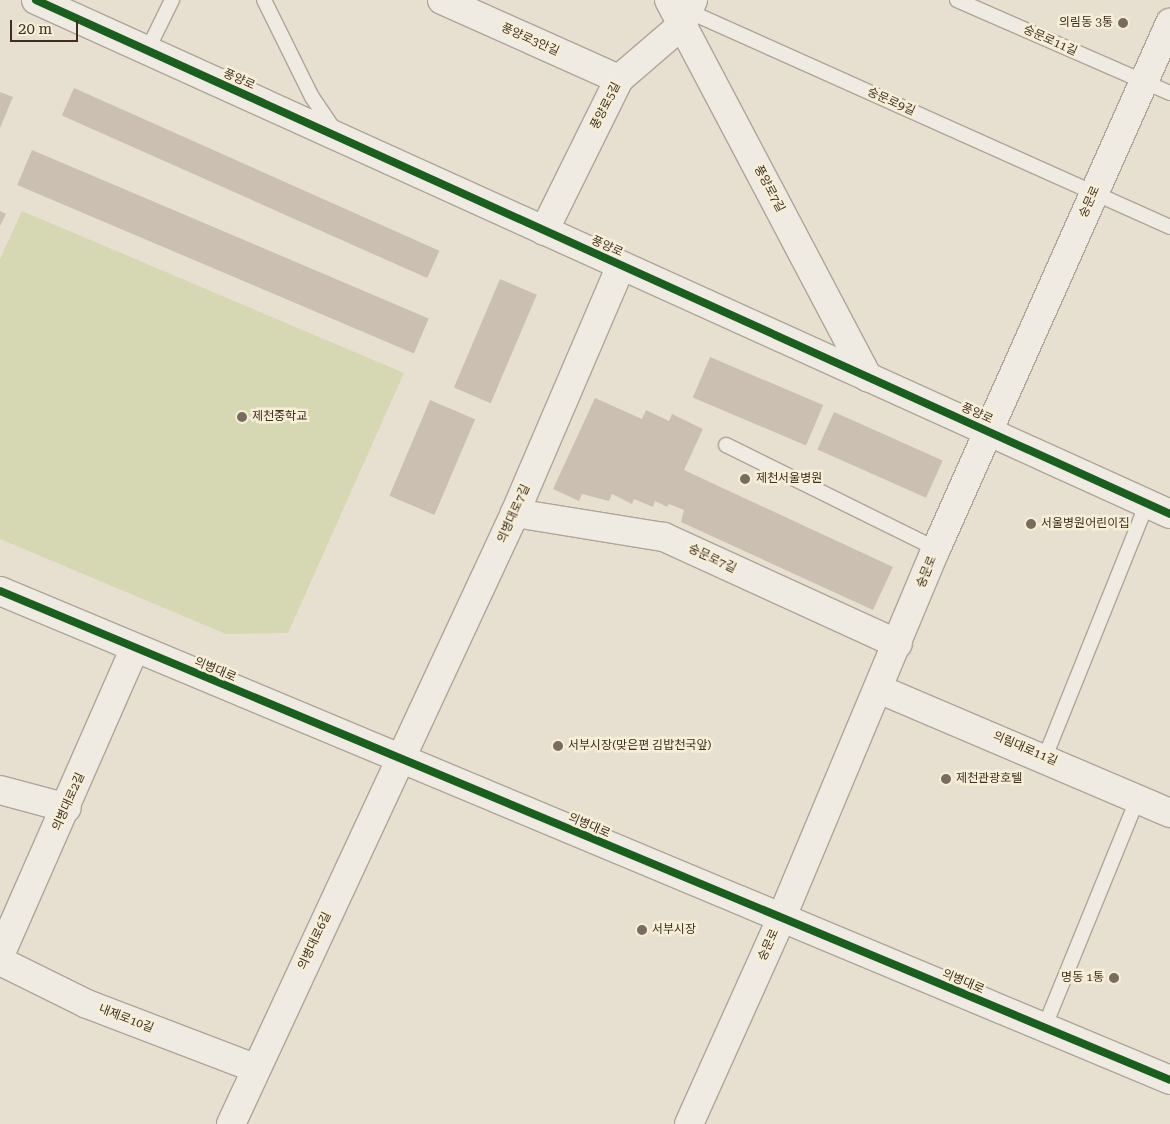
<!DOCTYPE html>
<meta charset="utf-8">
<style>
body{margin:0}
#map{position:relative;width:1170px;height:1124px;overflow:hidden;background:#e7e0d1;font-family:"Roboto Serif","Noto Sans KR",serif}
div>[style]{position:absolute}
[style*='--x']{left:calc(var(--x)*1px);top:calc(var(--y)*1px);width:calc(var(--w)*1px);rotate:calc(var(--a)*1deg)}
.green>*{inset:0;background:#d6d7b3}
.building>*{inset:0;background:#cbbfb2;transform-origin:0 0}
.roads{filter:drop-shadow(1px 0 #ada599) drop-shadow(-1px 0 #ada599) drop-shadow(0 1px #ada599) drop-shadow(0 -1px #ada599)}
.service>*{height:14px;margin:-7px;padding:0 7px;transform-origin:7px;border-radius:7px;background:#efebe3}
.minor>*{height:28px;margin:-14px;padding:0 14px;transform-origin:14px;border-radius:14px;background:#efebe3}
.tertiary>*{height:28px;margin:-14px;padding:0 14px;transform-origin:14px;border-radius:14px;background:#efebe3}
.cycleway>*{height:8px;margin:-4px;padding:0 4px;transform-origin:4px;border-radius:4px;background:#1b5e20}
.dots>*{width:14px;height:14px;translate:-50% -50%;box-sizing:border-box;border:2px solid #f7eed8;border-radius:50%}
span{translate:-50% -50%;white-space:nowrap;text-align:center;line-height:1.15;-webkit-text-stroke:5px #f7eed8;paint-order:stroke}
.poi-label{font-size:12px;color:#3d2e20}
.right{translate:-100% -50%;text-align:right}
.left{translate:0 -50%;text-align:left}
.street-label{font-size:12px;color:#3d2e20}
.scale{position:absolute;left:10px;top:20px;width:68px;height:22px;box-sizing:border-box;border:2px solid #3d2e20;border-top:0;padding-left:6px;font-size:15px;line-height:18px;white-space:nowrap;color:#3d2e20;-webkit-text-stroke:4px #f7eed8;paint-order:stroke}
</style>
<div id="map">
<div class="green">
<div style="clip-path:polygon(22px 211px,404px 373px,288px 633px,226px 634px,0 539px,0 259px)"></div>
</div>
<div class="building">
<div style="left:74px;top:88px;width:400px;height:30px;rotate:24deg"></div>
<div style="clip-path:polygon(0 92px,13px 97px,0 128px)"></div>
<div style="left:32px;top:150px;width:431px;height:38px;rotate:23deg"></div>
<div style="clip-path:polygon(0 211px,6px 214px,0 226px)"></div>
<div style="left:500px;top:279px;width:40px;height:118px;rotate:23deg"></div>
<div style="left:710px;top:357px;width:123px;height:44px;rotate:23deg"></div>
<div style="clip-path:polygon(595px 398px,642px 419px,646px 410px,669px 421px,672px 414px,703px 429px,684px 470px,893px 567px,873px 610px,681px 522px,684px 510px,669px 504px,667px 507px,655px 501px,653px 507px,634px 499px,632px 504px,612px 494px,609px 501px,582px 494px,579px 501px,553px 489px)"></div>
<div style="left:430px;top:400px;width:49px;height:104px;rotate:23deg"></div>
<div style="left:834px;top:412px;width:119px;height:41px;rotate:24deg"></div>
</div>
<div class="roads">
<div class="service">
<div style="--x:264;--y:0;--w:108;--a:63.7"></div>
<div style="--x:312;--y:97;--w:41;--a:55.9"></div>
<div style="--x:957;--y:0;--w:232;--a:23.6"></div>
<div style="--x:688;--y:11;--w:528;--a:24.14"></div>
<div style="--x:147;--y:51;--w:57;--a:-63.9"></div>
<div style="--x:726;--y:445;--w:234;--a:26.3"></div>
<div style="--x:1045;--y:757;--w:274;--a:-68.1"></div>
<div style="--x:1044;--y:1028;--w:246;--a:-67.8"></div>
</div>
<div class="minor">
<div style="--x:36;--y:0;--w:1245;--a:24.38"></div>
<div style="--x:442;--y:0;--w:194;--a:24.1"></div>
<div style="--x:669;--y:0;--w:427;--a:62.2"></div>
<div style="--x:544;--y:231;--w:169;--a:-63.7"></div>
<div style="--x:619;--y:79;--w:83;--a:-40.6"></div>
<div style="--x:682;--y:25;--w:27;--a:-66"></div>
<div style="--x:515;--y:513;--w:151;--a:9.2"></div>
<div style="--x:664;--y:537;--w:257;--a:24.6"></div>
<div style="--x:879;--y:689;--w:316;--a:23.1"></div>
<div style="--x:0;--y:790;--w:69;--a:15"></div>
<div style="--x:0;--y:955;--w:335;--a:-66.3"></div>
<div style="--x:0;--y:961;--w:97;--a:26.3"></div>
<div style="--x:87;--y:1004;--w:180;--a:20.9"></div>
<div style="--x:231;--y:1124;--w:674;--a:-65.07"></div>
<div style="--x:515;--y:513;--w:269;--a:-66.8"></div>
</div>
<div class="tertiary">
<div style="--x:0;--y:591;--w:1268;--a:22.68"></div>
<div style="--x:689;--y:1124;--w:225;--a:-65.8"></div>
<div style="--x:781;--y:919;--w:401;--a:-67.3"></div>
<div style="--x:936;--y:549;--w:576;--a:-66.02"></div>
</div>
</div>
<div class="cycleway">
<div style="--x:36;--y:0;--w:1245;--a:24.38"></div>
<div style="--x:0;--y:591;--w:1268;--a:22.68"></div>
</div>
<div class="dots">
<div style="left:1123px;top:23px;background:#786c5e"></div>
<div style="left:242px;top:417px;background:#786c5e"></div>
<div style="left:745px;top:479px;background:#786c5e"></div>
<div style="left:1031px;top:524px;background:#786c5e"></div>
<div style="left:558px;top:746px;background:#786c5e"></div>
<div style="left:946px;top:779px;background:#786c5e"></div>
<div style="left:642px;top:930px;background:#786c5e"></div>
<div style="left:1114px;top:978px;background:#786c5e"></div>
</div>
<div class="poi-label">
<span class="right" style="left:1113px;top:23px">의림동 3통</span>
<span class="left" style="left:252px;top:417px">제천중학교</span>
<span class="left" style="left:756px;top:479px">제천서울병원</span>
<span class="left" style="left:1041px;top:524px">서울병원어린이집</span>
<span class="left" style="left:568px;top:746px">서부시장(맞은편 김밥천국앞)</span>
<span class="left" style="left:956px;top:779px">제천관광호텔</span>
<span class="left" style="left:652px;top:930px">서부시장</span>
<span class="right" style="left:1104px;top:978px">명동 1통</span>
</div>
<div class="street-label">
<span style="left:530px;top:40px;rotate:24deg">풍양로3안길</span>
<span style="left:1050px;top:41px;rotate:24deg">숭문로11길</span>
<span style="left:239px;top:80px;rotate:24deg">풍양로</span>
<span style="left:891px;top:102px;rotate:24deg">숭문로9길</span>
<span style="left:606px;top:106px;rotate:-63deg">풍양로5길</span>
<span style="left:769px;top:189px;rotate:62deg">풍양로7길</span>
<span style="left:1090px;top:202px;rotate:-66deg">숭문로</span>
<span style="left:607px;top:247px;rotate:24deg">풍양로</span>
<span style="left:977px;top:414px;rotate:24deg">풍양로</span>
<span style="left:514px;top:514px;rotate:-66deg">의병대로7길</span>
<span style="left:712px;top:559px;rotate:25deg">숭문로7길</span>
<span style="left:927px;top:572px;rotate:-68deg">숭문로</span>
<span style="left:215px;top:670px;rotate:23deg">의병대로</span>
<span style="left:1025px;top:749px;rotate:23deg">의림대로11길</span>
<span style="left:69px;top:802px;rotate:-66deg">의병대로2길</span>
<span style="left:589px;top:826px;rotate:23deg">의병대로</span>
<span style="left:315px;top:941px;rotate:-65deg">의병대로6길</span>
<span style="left:769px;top:945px;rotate:-66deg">숭문로</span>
<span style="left:963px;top:982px;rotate:23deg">의병대로</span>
<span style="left:126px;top:1019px;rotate:21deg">내제로10길</span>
</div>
<div class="scale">20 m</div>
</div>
